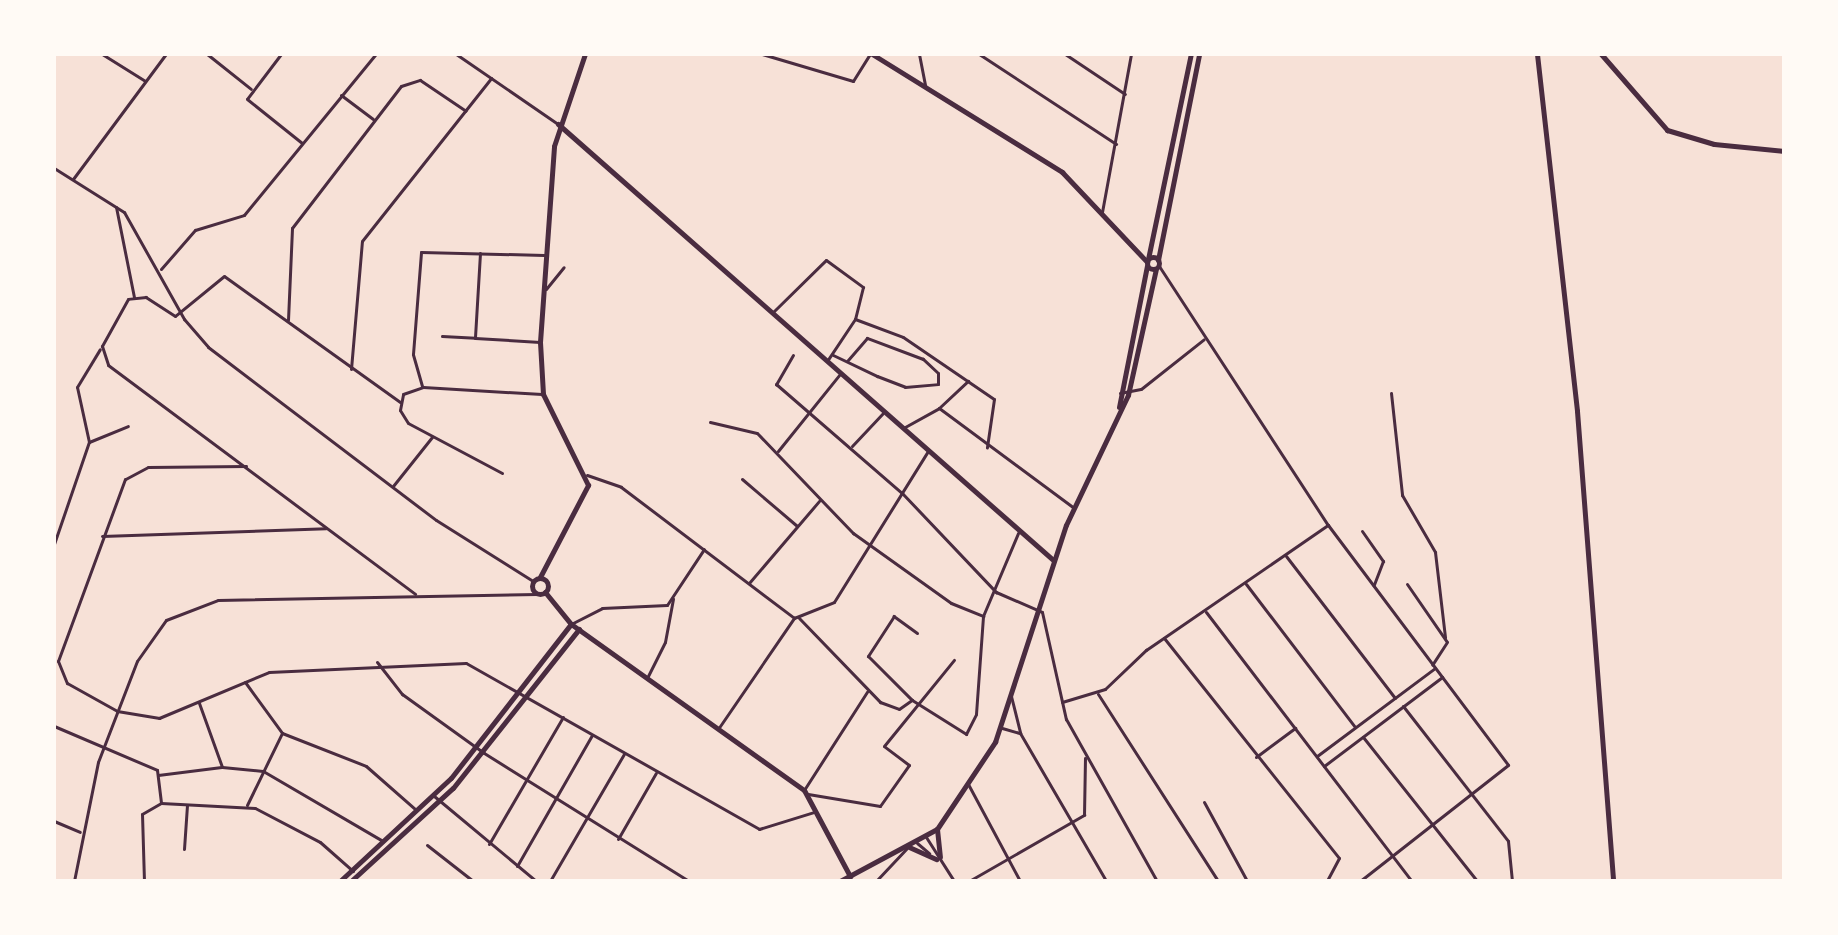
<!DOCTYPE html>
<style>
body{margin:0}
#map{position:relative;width:1838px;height:935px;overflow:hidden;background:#f7e1d7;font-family:"Space Grotesk",sans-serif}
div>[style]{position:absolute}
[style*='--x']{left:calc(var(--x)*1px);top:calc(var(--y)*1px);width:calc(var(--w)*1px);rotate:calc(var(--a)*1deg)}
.minor>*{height:3px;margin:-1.5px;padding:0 1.5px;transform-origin:1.5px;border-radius:1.5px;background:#4a2c40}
.secondary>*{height:5px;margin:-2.5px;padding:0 2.5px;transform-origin:2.5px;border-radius:2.5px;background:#4a2c40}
.secondary>.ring{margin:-2.5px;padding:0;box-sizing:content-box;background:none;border:5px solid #4a2c40;border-radius:50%}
.primary>*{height:5px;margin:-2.5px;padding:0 2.5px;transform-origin:2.5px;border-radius:2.5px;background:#4a2c40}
.primary>.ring{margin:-2.5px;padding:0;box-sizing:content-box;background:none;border:5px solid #4a2c40;border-radius:50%}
span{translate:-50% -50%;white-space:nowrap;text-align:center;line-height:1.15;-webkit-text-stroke:6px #fffaf5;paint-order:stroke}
.frame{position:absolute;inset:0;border:56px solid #fffaf5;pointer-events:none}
</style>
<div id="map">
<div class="minor">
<div style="--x:102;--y:54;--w:51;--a:32.1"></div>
<div style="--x:207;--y:54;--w:56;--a:38.5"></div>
<div style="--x:281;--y:54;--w:56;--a:127.1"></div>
<div style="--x:247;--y:99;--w:70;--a:38.7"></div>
<div style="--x:456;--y:54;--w:124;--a:34.5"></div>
<div style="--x:762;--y:54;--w:95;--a:16.5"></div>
<div style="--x:853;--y:81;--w:32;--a:-58"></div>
<div style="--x:919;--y:54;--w:33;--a:79"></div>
<div style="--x:979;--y:54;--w:164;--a:33.3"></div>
<div style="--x:1065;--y:54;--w:72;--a:33.7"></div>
<div style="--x:341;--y:95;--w:40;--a:37"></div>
<div style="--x:54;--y:168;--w:83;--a:32.2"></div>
<div style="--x:124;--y:212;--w:123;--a:60.7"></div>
<div style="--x:184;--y:319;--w:37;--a:49"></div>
<div style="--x:208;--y:347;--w:286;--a:37.2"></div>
<div style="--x:436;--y:520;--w:115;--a:32.2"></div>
<div style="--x:73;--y:179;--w:156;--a:-53.4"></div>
<div style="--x:116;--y:207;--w:92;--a:78.7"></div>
<div style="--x:1102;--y:212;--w:161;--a:-79.6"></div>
<div style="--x:480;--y:253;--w:85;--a:93.4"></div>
<div style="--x:475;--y:338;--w:65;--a:3.5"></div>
<div style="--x:1159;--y:266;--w:309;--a:56.9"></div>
<div style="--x:1328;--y:525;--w:300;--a:53.1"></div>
<div style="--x:1508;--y:765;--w:188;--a:141.9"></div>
<div style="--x:161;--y:269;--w:52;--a:-48.9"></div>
<div style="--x:195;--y:230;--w:51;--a:-17"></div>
<div style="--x:244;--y:215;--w:208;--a:-50.7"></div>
<div style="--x:546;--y:289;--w:28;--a:-51"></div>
<div style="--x:773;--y:312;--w:74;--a:-44.5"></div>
<div style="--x:826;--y:260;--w:46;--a:36.1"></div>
<div style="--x:863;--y:287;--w:33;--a:104"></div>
<div style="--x:855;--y:319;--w:50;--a:123.7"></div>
<div style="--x:855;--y:319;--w:51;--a:20.6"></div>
<div style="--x:903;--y:337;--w:110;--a:34.3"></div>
<div style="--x:994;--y:399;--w:49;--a:98.3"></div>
<div style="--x:288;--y:320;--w:92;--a:-87.5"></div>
<div style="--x:292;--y:228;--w:179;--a:-52.5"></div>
<div style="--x:401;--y:86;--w:20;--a:-18"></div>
<div style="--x:420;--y:80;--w:55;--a:34"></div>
<div style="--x:442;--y:336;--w:33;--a:3"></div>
<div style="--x:793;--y:355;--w:34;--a:120"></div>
<div style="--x:776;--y:384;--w:167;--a:40.9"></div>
<div style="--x:902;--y:493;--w:137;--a:46.5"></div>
<div style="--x:996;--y:592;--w:50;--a:23.5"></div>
<div style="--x:1042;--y:612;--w:110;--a:77.4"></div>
<div style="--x:1066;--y:719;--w:186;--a:60.7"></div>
<div style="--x:833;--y:355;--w:49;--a:25.5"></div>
<div style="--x:877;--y:376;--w:30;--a:21"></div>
<div style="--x:905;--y:387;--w:33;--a:-5"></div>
<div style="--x:938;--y:384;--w:11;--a:-90"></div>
<div style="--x:938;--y:373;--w:21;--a:-137"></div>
<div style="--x:923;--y:359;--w:60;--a:-159.4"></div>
<div style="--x:867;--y:338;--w:30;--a:131"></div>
<div style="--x:351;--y:369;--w:128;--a:-85.1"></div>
<div style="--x:362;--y:241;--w:208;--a:-51.6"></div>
<div style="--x:422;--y:386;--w:33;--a:-106"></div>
<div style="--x:413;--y:354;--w:102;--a:-85.5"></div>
<div style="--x:421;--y:252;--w:123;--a:1.4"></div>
<div style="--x:1120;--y:393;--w:21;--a:-11"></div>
<div style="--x:1141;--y:389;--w:80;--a:-38.4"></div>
<div style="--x:1391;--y:393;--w:103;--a:83.8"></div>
<div style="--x:1402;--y:495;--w:66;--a:59.9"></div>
<div style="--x:1435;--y:552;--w:86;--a:83.3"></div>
<div style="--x:400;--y:402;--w:216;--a:-144.4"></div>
<div style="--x:224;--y:276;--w:63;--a:140.8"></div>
<div style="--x:175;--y:316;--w:35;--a:-147"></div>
<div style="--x:146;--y:297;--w:18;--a:174"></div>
<div style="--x:128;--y:299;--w:54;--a:119"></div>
<div style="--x:102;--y:346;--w:20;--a:72"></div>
<div style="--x:108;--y:365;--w:383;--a:36.7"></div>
<div style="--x:939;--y:408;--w:40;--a:-43"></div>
<div style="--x:710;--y:422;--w:48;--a:13.2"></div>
<div style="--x:757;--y:433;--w:139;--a:46.2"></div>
<div style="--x:853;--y:533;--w:120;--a:35.5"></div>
<div style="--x:951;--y:603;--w:35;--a:22"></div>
<div style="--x:905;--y:427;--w:39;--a:-29"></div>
<div style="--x:939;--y:408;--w:168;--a:36.5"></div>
<div style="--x:89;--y:442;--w:42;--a:-22.3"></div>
<div style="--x:852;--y:446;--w:45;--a:-46.8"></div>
<div style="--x:778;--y:451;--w:99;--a:-51.2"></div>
<div style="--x:246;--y:466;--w:98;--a:179.4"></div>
<div style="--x:148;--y:467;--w:26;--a:152"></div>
<div style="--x:125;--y:479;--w:194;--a:110.2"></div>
<div style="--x:58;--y:661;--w:24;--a:68"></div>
<div style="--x:67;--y:683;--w:57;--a:29.2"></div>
<div style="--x:117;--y:711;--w:43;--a:9.5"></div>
<div style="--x:159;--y:718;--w:119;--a:-22.7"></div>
<div style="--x:269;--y:672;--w:197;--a:-2.6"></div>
<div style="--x:466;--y:663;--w:337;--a:29.5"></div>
<div style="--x:759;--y:829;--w:58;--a:-17.2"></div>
<div style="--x:502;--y:473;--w:106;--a:-152"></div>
<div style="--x:408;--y:423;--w:15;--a:-122"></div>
<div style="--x:400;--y:410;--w:16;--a:-79"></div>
<div style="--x:403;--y:394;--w:21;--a:-19"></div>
<div style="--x:423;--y:387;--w:119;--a:3.4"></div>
<div style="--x:587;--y:475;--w:36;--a:19"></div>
<div style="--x:621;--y:487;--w:217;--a:37.1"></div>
<div style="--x:794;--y:618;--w:43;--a:-21.8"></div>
<div style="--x:834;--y:602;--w:178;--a:-58.1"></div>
<div style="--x:742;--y:479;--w:72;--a:40.5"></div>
<div style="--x:393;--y:486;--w:63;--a:-51.5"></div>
<div style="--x:1362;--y:531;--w:37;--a:55"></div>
<div style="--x:1383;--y:561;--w:26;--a:111"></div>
<div style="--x:102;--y:536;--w:224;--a:-2"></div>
<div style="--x:54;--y:544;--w:108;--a:-71.1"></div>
<div style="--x:89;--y:442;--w:56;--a:-102.3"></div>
<div style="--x:77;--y:387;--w:44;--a:-58.8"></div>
<div style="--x:1286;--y:556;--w:179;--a:52.5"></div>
<div style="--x:749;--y:583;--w:108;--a:-49.5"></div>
<div style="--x:1246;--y:584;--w:180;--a:52.7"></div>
<div style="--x:1407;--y:584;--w:70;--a:55.4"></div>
<div style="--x:1447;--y:642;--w:27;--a:123"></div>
<div style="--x:1206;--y:612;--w:339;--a:52.6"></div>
<div style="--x:799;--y:618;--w:117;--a:46"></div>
<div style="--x:880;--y:702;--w:20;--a:20"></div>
<div style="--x:899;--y:709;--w:16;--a:-35"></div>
<div style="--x:571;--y:624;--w:35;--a:-27"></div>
<div style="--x:602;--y:608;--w:65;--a:-2.6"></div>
<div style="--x:667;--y:605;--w:67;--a:-56.5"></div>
<div style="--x:917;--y:633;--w:29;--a:-144"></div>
<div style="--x:894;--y:616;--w:48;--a:123"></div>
<div style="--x:868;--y:656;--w:62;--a:45"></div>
<div style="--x:912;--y:700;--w:64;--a:32.2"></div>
<div style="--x:966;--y:734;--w:22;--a:-63"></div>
<div style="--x:976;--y:714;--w:98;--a:-85.9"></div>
<div style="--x:983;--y:616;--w:90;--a:-67.1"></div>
<div style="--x:1164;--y:638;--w:281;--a:51.5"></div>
<div style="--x:1339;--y:858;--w:26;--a:118"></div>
<div style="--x:377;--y:662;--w:41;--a:52"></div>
<div style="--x:402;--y:694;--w:101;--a:35.7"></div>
<div style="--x:484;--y:753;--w:242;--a:32"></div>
<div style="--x:647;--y:678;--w:40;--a:-63.4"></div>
<div style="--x:665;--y:642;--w:44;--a:-79.5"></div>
<div style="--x:245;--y:682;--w:63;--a:54"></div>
<div style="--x:282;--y:733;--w:90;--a:21.4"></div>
<div style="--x:366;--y:766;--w:65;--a:41.3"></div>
<div style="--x:1098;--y:694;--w:222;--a:57.3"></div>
<div style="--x:1011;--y:696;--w:38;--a:76"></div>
<div style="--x:1020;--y:733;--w:171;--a:59.8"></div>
<div style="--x:1062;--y:702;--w:45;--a:-16.8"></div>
<div style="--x:1105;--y:689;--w:57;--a:-43.6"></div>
<div style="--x:1146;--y:650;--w:221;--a:-34.5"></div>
<div style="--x:199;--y:703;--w:68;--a:70.2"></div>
<div style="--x:1403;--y:706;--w:171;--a:52.1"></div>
<div style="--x:1508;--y:841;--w:40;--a:84.3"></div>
<div style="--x:54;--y:726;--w:112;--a:23.1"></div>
<div style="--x:157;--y:770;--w:33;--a:83"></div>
<div style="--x:161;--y:803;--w:22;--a:150"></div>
<div style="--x:142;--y:814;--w:67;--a:88.3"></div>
<div style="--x:1002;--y:728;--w:19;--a:16"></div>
<div style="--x:718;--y:729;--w:135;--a:-55.6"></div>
<div style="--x:1363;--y:737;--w:184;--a:51.6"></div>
<div style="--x:1317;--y:756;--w:147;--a:-36.7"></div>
<div style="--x:1256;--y:757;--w:49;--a:-36.6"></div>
<div style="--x:1324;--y:766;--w:148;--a:-37"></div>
<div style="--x:54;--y:767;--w:1;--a:90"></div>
<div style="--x:158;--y:775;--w:64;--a:-7.1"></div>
<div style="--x:222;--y:767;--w:41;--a:5.6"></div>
<div style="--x:263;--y:771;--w:139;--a:30.3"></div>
<div style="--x:968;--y:784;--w:110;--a:61.8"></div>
<div style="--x:804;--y:790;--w:117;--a:-57.3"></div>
<div style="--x:808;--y:794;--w:73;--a:9.5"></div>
<div style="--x:880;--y:806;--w:50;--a:-54.7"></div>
<div style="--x:909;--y:765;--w:31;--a:-143"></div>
<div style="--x:884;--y:746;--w:111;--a:-50.9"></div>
<div style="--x:434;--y:796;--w:133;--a:39.8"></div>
<div style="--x:1204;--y:802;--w:90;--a:61.4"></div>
<div style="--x:161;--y:803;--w:94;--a:3"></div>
<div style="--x:255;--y:808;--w:73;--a:27.6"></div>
<div style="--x:320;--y:842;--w:44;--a:41.3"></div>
<div style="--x:247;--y:805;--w:80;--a:-64.1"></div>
<div style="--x:54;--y:821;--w:28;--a:23"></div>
<div style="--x:926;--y:837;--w:52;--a:57.5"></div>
<div style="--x:618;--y:839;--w:76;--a:-60.1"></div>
<div style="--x:917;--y:843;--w:16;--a:40"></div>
<div style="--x:489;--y:844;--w:147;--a:-59.8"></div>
<div style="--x:427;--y:845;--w:58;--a:38"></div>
<div style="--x:184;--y:849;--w:44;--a:-86.1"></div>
<div style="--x:517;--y:866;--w:151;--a:-60.2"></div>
<div style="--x:74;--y:881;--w:121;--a:-78.6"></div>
<div style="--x:98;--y:762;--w:108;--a:-68.9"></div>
<div style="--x:137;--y:661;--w:50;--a:-54.7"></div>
<div style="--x:166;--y:620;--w:56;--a:-21"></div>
<div style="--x:218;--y:600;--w:319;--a:-1.1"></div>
<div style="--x:550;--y:881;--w:147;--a:-59.8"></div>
<div style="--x:876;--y:881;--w:45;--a:-46.8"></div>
<div style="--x:969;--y:881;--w:133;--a:-29.9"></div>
<div style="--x:1084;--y:815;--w:57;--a:-89"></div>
</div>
<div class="secondary">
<div style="--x:872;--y:54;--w:224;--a:31.8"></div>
<div style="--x:1062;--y:172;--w:124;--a:46.6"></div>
<div style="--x:1601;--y:54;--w:101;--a:49"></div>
<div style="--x:1667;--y:130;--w:49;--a:16.6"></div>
<div style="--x:1714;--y:144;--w:70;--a:5.7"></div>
<div style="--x:558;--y:124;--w:660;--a:41.37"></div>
<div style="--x:540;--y:577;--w:104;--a:-62.4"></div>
<div style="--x:588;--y:485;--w:102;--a:-116.3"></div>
<div style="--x:543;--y:394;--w:52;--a:-93.3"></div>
<div style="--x:540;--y:342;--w:196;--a:-85.9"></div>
<div style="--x:554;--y:146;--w:97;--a:-71.4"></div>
<div class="ring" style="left:532px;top:578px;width:11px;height:11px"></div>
<div style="--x:545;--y:592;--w:41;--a:50.9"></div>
<div style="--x:571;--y:624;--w:286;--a:35.5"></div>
<div style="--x:804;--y:790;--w:98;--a:61.9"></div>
<div style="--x:340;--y:881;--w:151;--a:-42.9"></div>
<div style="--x:451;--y:778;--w:195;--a:-52.1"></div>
<div style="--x:351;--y:881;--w:138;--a:-42.4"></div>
<div style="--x:453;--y:788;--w:203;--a:-51.6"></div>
</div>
<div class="primary">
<div style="--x:1537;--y:54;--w:359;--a:83.6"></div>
<div style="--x:1577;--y:411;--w:471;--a:85.6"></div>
<div class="ring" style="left:1147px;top:257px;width:7px;height:7px"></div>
<div style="--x:1148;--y:259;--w:209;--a:-78.2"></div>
<div style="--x:1158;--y:260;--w:210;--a:-78.7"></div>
<div style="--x:1119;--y:407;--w:144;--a:-78.8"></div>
<div style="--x:937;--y:829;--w:28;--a:84"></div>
<div style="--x:909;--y:847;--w:30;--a:24"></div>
<div style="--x:840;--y:881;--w:110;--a:-28.2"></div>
<div style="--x:937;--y:829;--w:105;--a:-56.3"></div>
<div style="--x:995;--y:742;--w:228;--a:-71.9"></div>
<div style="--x:1066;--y:525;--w:144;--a:-64.5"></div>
<div style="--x:1128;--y:395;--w:129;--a:-77.5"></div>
</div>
<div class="frame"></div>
</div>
